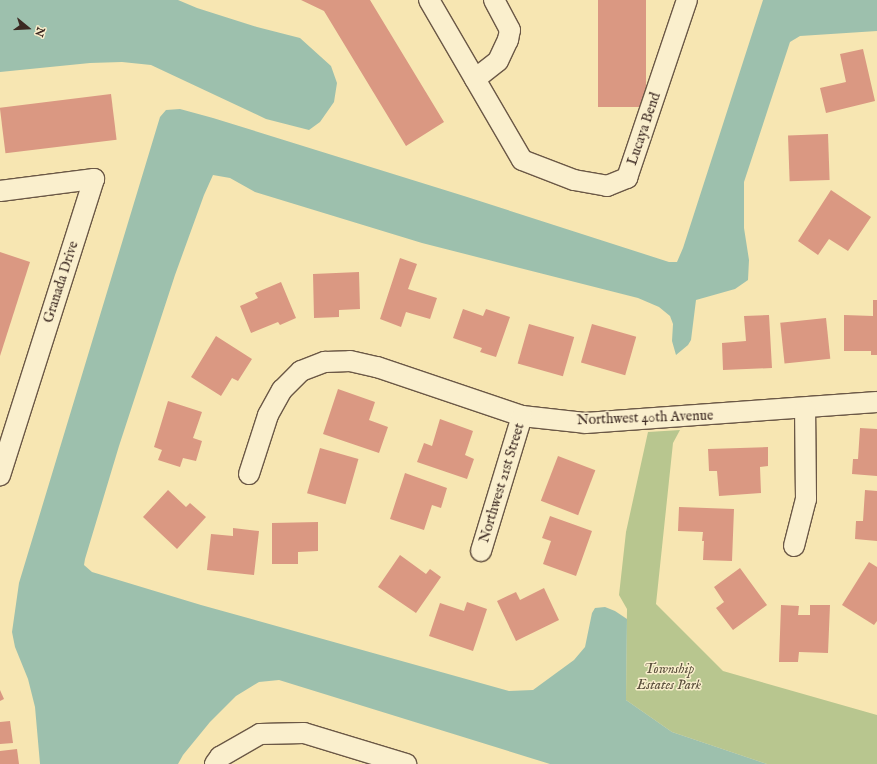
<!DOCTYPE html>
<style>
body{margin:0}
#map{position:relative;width:877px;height:764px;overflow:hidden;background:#f7e6b2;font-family:"IM FELL English",serif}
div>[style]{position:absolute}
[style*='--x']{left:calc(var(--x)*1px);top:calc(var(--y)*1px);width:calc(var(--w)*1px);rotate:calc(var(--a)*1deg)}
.green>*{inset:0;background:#b8c68f}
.water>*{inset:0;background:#9dc0ad}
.building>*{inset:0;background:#da9882;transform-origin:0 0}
.roads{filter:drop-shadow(1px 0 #6b5846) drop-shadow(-1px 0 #6b5846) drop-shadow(0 1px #6b5846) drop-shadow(0 -1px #6b5846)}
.street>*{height:20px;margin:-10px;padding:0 10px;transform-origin:10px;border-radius:10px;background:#faefcd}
span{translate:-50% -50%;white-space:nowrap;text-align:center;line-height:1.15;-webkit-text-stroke:3px #faefcd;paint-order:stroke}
.street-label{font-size:14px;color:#3c2922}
.park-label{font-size:14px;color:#5b503d;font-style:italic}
.north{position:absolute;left:8px;top:8px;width:40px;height:40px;-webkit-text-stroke:3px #faefcd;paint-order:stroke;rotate:108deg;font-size:11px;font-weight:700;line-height:16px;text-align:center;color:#3c2922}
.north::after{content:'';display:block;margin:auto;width:14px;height:18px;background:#3c2922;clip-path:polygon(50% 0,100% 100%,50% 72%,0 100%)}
</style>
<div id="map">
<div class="green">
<div style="clip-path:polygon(680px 430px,673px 443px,656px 604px,723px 671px,877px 715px,877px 764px,767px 764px,672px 732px,626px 700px,627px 609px,619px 595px,626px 532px,648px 432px)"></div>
</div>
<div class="water">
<div style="clip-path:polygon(0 0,178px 0,197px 8px,257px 27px,300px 38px,331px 66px,337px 83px,334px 102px,320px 122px,309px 130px,266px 119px,151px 65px,122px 62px,90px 63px,0 72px)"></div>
<div style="clip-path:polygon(763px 0,877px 0,877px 31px,800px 36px,790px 42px,744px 182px,744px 228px,749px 260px,748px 280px,735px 289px,696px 300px,691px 340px,688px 345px,676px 355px,672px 341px,673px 324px,670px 316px,659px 307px,638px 298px,422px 243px,255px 192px,230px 178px,213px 175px,204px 195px,175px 275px,119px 446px,85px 559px,84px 565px,92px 572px,201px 605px,509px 691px,533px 690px,574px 660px,585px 647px,592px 613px,595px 608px,605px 607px,615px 611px,627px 619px,626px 700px,672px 732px,767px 764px,550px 764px,279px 680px,259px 682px,236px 696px,210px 722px,183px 755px,178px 764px,40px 764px,35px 707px,28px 679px,15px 647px,12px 632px,19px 583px,160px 117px,166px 110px,180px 109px,213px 118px,464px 196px,669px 262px,677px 262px,683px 248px)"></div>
</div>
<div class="building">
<div style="clip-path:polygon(301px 0,370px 0,444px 122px,406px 146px,324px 11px)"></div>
<div style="left:598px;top:0;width:48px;height:107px"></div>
<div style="clip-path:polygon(863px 49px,875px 101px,826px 113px,820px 88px,846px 82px,840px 54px)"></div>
<div style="left:111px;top:94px;width:46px;height:112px;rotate:83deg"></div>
<div style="left:828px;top:134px;width:46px;height:40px;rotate:88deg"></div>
<div style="clip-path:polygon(831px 190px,871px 217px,848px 251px,829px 239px,818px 255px,798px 241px)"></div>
<div style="clip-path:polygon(0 252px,30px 262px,0 356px)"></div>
<div style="clip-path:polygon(400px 258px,417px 264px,408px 289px,437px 298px,430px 319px,406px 312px,401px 327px,380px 319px)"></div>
<div style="clip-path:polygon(359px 272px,360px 309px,339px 310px,339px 317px,314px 318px,313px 274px)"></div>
<div style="clip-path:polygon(281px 282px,296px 318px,280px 325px,278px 322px,251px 333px,240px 306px,258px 298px,255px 293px)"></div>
<div style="clip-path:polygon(873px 300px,877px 300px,877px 355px,871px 355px,871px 351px,844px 351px,844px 315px,873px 316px)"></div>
<div style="clip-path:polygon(463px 309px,483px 316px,486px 309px,510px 317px,496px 357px,480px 352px,482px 348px,453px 338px)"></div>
<div style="clip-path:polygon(769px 315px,772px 368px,723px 370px,722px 343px,746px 341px,744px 316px)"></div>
<div style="left:826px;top:318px;width:41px;height:46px;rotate:84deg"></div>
<div style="left:529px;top:324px;width:47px;height:41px;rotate:16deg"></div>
<div style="left:592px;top:324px;width:46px;height:40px;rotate:16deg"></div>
<div style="clip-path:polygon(216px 336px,252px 359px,238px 381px,232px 378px,221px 396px,191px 377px)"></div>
<div style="clip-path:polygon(338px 389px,375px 402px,369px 420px,388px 427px,379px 453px,323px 434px)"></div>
<div style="clip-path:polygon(168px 401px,202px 412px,193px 438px,202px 441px,196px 461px,183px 458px,180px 467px,158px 460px,162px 450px,154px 447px)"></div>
<div style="clip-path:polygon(440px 419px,473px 431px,465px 455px,474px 459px,467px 479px,417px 462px,424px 443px,432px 446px)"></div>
<div style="clip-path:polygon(860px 428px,877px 429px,877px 476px,852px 474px,853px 459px,858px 459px)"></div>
<div style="clip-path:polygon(768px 447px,768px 466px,760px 467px,761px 493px,719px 496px,717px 471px,709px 471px,708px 449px)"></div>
<div style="left:320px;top:448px;width:40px;height:47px;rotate:16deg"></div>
<div style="left:558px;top:456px;width:40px;height:48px;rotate:21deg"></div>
<div style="clip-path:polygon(405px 473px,447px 488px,441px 508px,432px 505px,424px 530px,390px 519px)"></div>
<div style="clip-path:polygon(168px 490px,186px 507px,190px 503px,206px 517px,177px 549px,143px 517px)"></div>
<div style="clip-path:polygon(865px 490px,877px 491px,877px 541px,855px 539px,856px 521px,863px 521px)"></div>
<div style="clip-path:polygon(679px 507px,734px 509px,732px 561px,703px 560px,704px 541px,702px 541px,703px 532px,678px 531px)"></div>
<div style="clip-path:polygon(550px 516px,592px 531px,576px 576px,543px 564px,551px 541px,542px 538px)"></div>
<div style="clip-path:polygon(318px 522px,318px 551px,298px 552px,298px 564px,272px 564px,272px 523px)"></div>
<div style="clip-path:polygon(233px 528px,259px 531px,254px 575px,207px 570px,211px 534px,233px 536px)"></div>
<div style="clip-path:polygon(400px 555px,426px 574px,430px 569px,441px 577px,416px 613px,378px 587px)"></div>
<div style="clip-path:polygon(869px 562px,877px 567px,877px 621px,874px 625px,842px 605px)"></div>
<div style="clip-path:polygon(740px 568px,767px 605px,733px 630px,716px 608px,724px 602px,714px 587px)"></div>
<div style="clip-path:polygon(544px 588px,559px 620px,516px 641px,497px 601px,516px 592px,520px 600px)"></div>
<div style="clip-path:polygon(467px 602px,487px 609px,473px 651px,429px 636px,440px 603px,464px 611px)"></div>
<div style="clip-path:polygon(781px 605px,799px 606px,798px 615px,810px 615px,810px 605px,830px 605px,828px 653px,799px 652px,798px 662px,779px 662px)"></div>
<div style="clip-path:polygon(0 690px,4px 699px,0 701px)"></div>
<div style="clip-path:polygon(10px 721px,13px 743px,0 744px,0 722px)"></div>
<div style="clip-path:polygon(17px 749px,19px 764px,0 764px,0 751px)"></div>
</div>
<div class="roads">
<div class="street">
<div style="--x:429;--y:0;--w:185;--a:59.8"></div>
<div style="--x:522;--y:160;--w:56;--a:21"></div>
<div style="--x:574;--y:180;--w:34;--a:10"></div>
<div style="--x:607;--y:186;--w:22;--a:-22"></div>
<div style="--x:627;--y:178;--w:188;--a:-71.4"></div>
<div style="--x:475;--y:79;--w:29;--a:-38"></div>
<div style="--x:498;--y:61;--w:23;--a:-65"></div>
<div style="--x:508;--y:40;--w:10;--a:-79"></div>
<div style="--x:510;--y:30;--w:34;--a:-118"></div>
<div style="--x:0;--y:191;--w:95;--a:-7.3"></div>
<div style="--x:94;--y:179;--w:311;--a:107.6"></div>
<div style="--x:249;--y:474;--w:62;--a:-72.1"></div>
<div style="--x:268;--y:415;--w:29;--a:-61"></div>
<div style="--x:282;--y:390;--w:27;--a:-45"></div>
<div style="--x:301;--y:371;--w:26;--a:-21"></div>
<div style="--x:325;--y:362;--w:25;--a:-2"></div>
<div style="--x:350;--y:361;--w:28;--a:13"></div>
<div style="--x:377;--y:367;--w:153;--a:18.7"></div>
<div style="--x:522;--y:416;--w:63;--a:6.3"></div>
<div style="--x:585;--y:423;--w:293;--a:-4.1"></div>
<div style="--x:794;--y:546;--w:49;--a:-75.7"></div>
<div style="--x:806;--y:499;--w:90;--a:-90.6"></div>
<div style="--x:481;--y:551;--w:141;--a:-73.1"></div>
<div style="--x:215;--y:764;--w:9;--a:-54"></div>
<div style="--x:220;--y:757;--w:46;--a:-29.9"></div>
<div style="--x:260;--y:734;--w:44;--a:-1.3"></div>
<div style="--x:304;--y:733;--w:107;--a:16.9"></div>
</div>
</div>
<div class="street-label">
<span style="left:644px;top:129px;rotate:-71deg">Lucaya Bend</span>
<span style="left:61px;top:282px;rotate:-72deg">Granada Drive</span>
<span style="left:645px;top:418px;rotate:-2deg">Northwest 40th Avenue</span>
<span style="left:502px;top:483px;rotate:-73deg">Northwest 21st Street</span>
</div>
<div class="park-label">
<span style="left:669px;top:677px">Township<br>Estates Park</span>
</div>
<div class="north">N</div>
</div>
